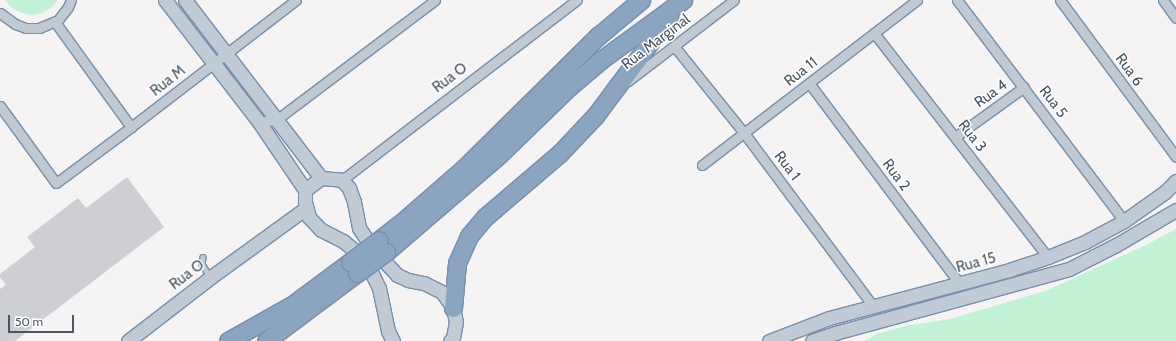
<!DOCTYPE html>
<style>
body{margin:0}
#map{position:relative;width:1176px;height:341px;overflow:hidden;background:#f5f3f3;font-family:Cabin,sans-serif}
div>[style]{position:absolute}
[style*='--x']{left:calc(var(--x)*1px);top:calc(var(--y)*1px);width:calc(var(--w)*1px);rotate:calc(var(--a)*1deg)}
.green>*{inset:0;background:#c3f1d5}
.building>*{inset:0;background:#cdcfd5}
.roads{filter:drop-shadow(1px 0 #7690ad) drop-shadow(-1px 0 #7690ad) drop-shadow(0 1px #7690ad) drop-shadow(0 -1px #7690ad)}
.lane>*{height:4.5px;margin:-2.25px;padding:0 2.25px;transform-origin:2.25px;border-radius:2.25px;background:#c1cad2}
.street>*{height:9px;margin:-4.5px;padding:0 4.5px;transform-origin:4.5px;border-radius:4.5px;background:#c1cad2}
.secondary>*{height:13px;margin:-6.5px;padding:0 6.5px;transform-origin:6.5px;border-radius:6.5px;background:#c1cbd6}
.highway>*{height:17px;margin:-8.5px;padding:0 8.5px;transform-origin:8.5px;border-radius:8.5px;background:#8ba5c1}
.bridges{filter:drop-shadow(1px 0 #7690ad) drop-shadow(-1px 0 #7690ad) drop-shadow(0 1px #7690ad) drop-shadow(0 -1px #7690ad)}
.highway-bridge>*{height:17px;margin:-8.5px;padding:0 8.5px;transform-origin:8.5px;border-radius:8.5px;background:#8ba5c1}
span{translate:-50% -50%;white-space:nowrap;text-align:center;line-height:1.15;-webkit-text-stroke:3px #fff;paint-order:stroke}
.street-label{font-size:15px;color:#4a5661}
.scale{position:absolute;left:8px;top:315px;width:66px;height:18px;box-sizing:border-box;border:2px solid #4a5661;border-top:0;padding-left:5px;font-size:12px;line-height:14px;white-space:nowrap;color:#4a5661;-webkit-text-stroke:3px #fff;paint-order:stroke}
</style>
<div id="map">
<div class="green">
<div style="clip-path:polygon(5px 0,58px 0,51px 8px,42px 13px,32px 15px,22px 13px,13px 9px)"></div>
<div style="clip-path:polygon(1176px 229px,1176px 341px,864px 341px,877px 334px,905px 326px,950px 319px,1048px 290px,1146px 245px)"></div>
</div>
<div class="building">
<div style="clip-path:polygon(127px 177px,164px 227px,15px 341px,0 341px,0 289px,6px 285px,0 277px,0 274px,35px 247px,27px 237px,78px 198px,86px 208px)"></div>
</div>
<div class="roads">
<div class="lane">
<div style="--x:203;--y:257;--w:7;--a:98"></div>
<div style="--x:202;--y:264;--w:15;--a:58"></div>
</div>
<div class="street">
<div style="--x:957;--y:0;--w:277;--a:52.9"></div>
<div style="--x:1060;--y:0;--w:195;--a:53.5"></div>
<div style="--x:1163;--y:0;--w:22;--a:54"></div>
<div style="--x:0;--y:13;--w:19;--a:36"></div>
<div style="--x:15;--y:24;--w:12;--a:20"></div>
<div style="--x:26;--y:28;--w:13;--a:0"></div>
<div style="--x:39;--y:28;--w:21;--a:-23"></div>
<div style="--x:58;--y:20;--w:16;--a:-52"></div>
<div style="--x:68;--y:7;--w:8;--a:-67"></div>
<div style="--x:55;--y:22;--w:130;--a:54.1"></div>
<div style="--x:874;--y:33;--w:284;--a:52.2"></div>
<div style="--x:674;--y:46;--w:112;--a:51.2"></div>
<div style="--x:744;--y:133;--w:216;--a:53.3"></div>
<div style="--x:628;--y:81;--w:133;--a:-37.4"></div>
<div style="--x:809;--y:83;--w:251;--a:53.1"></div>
<div style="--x:0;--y:106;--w:95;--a:54"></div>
<div style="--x:56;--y:183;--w:94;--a:-36.7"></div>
<div style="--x:131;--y:127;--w:208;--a:-37.6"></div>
<div style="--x:259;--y:122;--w:17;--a:-7"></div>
<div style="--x:276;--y:120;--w:199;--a:-37"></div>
<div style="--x:955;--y:137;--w:85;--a:-35.9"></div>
<div style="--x:702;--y:165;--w:271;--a:-37.5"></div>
<div style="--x:342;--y:180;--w:296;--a:-37.5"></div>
</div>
<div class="secondary">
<div style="--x:165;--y:0;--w:154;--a:52.4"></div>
<div style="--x:259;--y:122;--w:82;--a:55.9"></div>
<div style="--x:185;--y:0;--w:224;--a:52.6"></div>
<div style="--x:128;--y:341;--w:105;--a:-37.6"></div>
<div style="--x:211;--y:277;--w:117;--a:-36"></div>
<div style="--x:393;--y:341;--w:11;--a:-117"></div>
<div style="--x:388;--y:331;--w:44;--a:-101.8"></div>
<div style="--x:379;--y:288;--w:25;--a:-116"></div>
<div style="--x:368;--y:265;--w:14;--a:-129"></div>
<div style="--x:359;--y:254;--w:21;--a:-141"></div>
<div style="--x:343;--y:241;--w:25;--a:-153"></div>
<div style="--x:321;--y:230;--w:18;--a:-133"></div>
<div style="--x:309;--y:217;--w:16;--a:-105"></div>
<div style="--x:305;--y:202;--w:12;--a:-90"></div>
<div style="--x:305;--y:190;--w:20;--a:-37"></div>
<div style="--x:321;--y:178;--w:21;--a:5"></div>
<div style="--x:342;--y:180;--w:11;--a:49"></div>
<div style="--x:349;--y:188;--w:15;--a:70"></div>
<div style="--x:354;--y:202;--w:26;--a:79"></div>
<div style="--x:359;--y:228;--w:25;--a:56"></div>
<div style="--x:373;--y:249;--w:35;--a:47"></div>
<div style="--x:397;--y:275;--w:12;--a:24"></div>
<div style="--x:408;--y:280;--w:16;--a:11"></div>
<div style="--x:424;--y:283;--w:20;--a:27"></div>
<div style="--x:442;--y:292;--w:19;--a:55"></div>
<div style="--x:453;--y:308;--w:14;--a:78"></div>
<div style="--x:456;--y:322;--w:16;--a:101"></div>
<div style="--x:453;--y:338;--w:4;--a:135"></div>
<div style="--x:769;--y:341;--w:64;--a:-21"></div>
<div style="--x:829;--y:318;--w:186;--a:-14.9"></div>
<div style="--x:1009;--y:270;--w:41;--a:-18.4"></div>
<div style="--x:1048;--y:257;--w:40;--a:-22"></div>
<div style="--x:1085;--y:242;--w:44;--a:-28.3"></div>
<div style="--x:1124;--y:221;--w:50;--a:-35.3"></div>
<div style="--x:1165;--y:192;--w:16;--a:-45"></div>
<div style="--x:812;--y:341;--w:24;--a:-19"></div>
<div style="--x:835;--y:333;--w:243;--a:-15.3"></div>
<div style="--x:1069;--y:269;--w:53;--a:-27.1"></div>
<div style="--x:1116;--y:245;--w:69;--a:-30.3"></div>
</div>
<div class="highway">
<div style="--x:379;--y:240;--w:37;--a:-38"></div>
<div style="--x:408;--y:217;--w:72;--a:-41"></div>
<div style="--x:462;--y:170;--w:191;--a:-44.6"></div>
<div style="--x:598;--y:36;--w:56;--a:-39.9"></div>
<div style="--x:386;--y:252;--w:150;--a:-40.7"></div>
<div style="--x:500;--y:154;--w:96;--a:-44.2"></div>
<div style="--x:569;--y:87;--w:42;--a:-40.2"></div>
<div style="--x:601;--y:60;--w:102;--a:-36.2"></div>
<div style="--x:453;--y:308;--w:45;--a:-84.9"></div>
<div style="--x:457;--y:263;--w:30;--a:-66"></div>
<div style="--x:469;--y:236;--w:25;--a:-50"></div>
<div style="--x:485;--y:217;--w:99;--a:-40.5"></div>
<div style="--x:560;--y:153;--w:51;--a:-46.6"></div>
<div style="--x:595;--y:116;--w:124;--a:-53.2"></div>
<div style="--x:228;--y:341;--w:73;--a:-29.4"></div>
<div style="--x:292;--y:305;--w:72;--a:-36.6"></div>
<div style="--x:266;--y:341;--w:114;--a:-36.8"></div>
</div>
</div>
<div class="bridges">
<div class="highway-bridge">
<div style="--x:350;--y:262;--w:36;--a:-37"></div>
<div style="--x:357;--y:273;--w:36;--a:-36"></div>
</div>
</div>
<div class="street-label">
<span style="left:656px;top:42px;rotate:-37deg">Rua Marginal</span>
<span style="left:1129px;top:70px;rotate:54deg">Rua 6</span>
<span style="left:801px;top:72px;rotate:-38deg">Rua 11</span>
<span style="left:450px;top:78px;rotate:-37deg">Rua O</span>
<span style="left:168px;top:81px;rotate:-38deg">Rua M</span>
<span style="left:991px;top:94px;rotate:-36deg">Rua 4</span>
<span style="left:1053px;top:102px;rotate:53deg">Rua 5</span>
<span style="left:972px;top:136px;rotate:52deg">Rua 3</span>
<span style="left:787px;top:166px;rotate:53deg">Rua 1</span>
<span style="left:896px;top:175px;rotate:53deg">Rua 2</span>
<span style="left:976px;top:263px;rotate:-15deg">Rua 15</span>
<span style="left:187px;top:275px;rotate:-37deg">Rua O</span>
</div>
<div class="scale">50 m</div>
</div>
